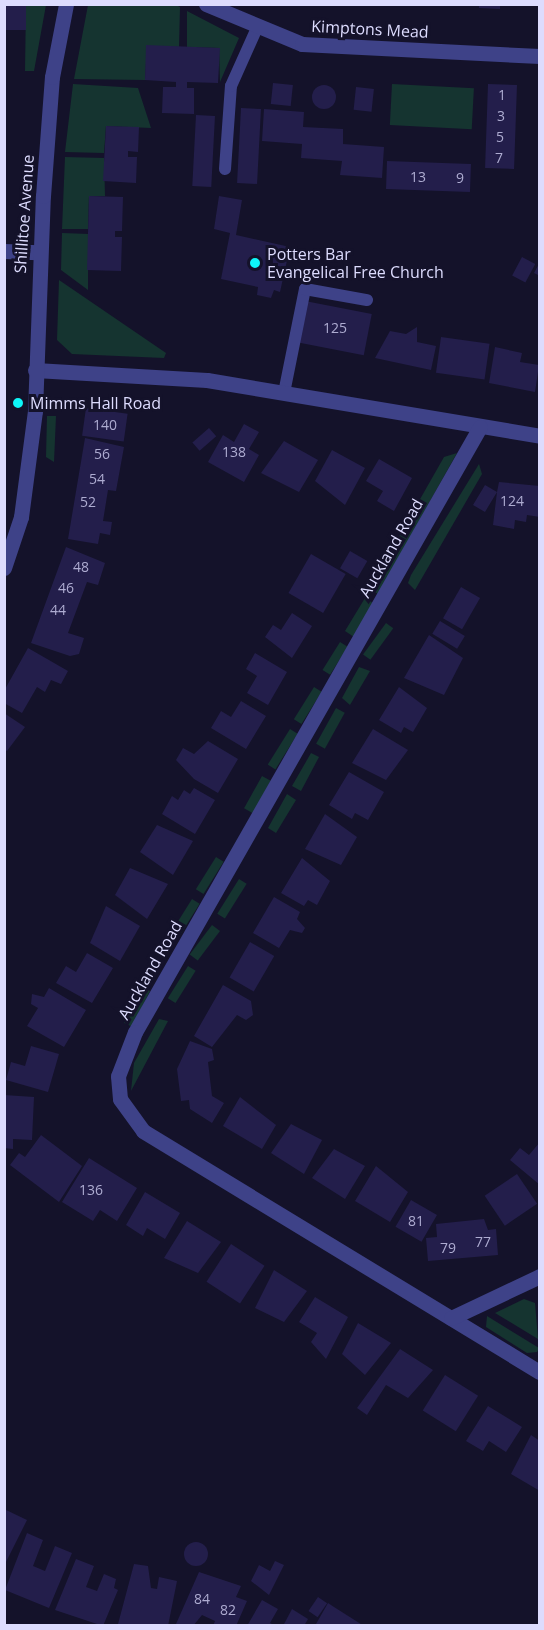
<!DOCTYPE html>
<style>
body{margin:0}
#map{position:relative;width:544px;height:1630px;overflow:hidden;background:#14122a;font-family:"Open Sans",sans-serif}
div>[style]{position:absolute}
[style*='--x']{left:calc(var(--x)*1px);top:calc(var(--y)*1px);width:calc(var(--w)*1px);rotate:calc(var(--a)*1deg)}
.green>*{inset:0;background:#153430;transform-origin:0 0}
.building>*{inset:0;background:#231e4b;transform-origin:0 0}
.round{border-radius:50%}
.lane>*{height:12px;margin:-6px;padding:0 6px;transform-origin:6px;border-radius:6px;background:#3e4288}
.street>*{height:15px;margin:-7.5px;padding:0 7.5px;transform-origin:7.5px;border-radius:7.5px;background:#3e4288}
.dots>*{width:16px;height:16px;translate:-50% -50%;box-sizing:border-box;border:3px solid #14122a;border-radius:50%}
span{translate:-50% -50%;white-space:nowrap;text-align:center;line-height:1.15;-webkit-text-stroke:6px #14122a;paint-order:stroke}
.number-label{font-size:14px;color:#aeacd1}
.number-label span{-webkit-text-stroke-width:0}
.street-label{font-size:16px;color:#dddcfe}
.poi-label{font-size:16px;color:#dddcfe}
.left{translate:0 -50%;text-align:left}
.frame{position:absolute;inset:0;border:6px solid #dddcfe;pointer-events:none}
</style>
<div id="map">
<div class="green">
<div style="clip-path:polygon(174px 4px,180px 7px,179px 47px,147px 46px,145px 80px,74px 79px,88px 5px)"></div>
<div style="clip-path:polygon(26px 5px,46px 5px,34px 71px,25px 71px)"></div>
<div style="clip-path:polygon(187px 11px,239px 38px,220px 82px,219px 48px,187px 47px)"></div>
<div style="clip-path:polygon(73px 84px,138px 88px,151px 128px,106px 126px,104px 153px,65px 152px)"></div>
<div style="left:392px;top:84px;width:82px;height:41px;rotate:3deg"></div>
<div style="clip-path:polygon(65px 157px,104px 158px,105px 196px,89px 196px,88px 229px,62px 229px)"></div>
<div style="clip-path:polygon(62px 233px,88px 234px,88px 290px,61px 270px)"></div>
<div style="clip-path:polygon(59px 280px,166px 353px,164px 358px,72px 354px,57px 340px)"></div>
<div style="clip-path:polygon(47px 416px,56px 416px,54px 462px,46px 457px)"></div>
<div style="clip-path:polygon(457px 453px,378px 594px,369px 589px,444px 457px)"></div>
<div style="clip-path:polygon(479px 464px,482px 474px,415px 590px,408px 583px,411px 575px)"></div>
<div style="clip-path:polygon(365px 598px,373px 603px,354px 637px,345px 631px)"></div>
<div style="left:386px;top:623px;width:9px;height:39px;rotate:36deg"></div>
<div style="left:340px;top:642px;width:9px;height:33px;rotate:32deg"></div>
<div style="clip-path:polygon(359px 667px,370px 671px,350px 705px,342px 698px)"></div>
<div style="left:314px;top:687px;width:9px;height:38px;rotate:32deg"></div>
<div style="left:336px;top:708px;width:10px;height:41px;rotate:29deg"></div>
<div style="left:290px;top:729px;width:9px;height:42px;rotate:32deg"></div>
<div style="clip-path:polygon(311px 753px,319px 757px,301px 791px,292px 786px)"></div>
<div style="left:262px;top:776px;width:10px;height:37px;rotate:29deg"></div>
<div style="clip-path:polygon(287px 794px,296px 800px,276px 833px,268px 828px)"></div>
<div style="left:216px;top:857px;width:9px;height:38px;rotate:32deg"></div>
<div style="left:239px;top:879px;width:9px;height:41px;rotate:32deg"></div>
<div style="left:192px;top:899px;width:9px;height:40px;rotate:32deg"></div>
<div style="left:212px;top:925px;width:10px;height:37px;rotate:37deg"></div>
<div style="left:188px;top:966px;width:9px;height:38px;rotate:32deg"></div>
<div style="left:142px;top:987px;width:9px;height:40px;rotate:27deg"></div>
<div style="clip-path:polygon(159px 1019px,168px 1021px,131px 1091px,134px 1063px)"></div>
<div style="clip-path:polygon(524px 1299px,535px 1303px,538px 1339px,495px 1313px)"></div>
<div style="clip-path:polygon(487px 1316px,539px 1348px,537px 1352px,527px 1353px,486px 1327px)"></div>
</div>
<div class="building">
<div style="left:4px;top:4px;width:22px;height:26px"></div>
<div style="clip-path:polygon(479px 5px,500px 5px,500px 9px,479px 8px)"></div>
<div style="clip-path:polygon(146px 45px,220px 48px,218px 83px,187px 82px,187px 88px,194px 88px,194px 114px,162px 113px,163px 87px,176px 87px,176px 82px,145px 80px)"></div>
<div style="left:273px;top:83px;width:20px;height:21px;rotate:6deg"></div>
<div style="left:488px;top:84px;width:29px;height:84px;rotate:2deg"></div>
<div class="round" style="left:312px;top:85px;width:24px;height:24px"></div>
<div style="left:356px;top:87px;width:18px;height:23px;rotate:6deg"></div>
<div style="left:241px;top:108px;width:20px;height:75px;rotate:3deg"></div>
<div style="clip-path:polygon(264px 109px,304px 112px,303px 127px,343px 129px,343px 144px,384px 147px,382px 178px,340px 175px,342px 161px,301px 158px,302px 144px,262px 141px)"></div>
<div style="left:196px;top:115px;width:19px;height:71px;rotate:3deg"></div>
<div style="clip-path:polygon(106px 126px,139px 127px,138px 152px,128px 151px,128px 157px,137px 157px,136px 183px,103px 181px)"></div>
<div style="left:387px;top:161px;width:84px;height:28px;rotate:2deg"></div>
<div style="clip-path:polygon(89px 196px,123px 197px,122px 231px,115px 231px,115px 237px,122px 237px,121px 271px,87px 270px)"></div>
<div style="clip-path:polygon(219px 196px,242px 200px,236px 235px,290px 247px,280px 292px,274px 290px,271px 298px,257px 295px,258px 287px,221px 279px,230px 233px,214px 229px)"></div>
<div style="left:522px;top:257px;width:15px;height:21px;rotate:28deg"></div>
<div style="clip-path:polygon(540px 262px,540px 276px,534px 273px)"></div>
<div style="left:305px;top:301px;width:68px;height:42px;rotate:11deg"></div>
<div style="clip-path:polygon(417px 327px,417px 342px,436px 346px,431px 370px,375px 358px,390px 331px,406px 334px)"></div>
<div style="left:441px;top:337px;width:49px;height:36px;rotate:8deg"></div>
<div style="clip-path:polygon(495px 347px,522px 353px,520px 362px,539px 365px,535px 392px,489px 383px)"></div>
<div style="left:86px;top:408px;width:42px;height:28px;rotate:8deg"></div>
<div style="clip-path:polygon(244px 424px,259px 432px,249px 449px,259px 455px,244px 482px,208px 462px,223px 435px,234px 442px)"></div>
<div style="left:209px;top:428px;width:11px;height:22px;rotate:49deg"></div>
<div style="clip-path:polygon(85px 438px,124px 447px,116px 491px,108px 490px,103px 521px,112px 522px,110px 535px,100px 533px,98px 544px,68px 539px)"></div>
<div style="clip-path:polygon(284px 441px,318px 460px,299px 492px,261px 473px)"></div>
<div style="clip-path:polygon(332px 450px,365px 468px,345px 505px,315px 481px)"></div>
<div style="clip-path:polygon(379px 459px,412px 478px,394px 511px,377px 501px,383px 491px,366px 481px)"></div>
<div style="clip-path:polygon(499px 482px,540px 486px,540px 517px,527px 515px,526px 522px,515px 520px,514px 529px,493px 525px,497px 492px,485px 512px,473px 505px,485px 485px,497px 492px)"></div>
<div style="clip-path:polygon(66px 547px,105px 563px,98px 585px,87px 582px,68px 633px,84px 638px,79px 654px,70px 656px,31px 643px)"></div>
<div style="left:350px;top:551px;width:20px;height:20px;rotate:30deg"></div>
<div style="left:311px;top:554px;width:40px;height:45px;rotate:30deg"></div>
<div style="left:461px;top:587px;width:22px;height:36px;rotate:30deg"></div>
<div style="clip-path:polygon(292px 613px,312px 626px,292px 658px,265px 637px,273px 625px,281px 630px)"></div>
<div style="left:440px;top:621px;width:29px;height:15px;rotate:31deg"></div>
<div style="clip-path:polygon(429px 635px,463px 658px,444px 695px,404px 678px)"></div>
<div style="clip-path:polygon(28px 648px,68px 671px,61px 684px,51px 680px,45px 692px,37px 687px,22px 713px,4px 703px,4px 691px)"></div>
<div style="clip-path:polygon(255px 653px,287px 672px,268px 705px,247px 693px,257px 676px,246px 669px)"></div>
<div style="clip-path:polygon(399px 687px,427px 708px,413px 732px,404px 727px,401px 733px,379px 720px)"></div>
<div style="clip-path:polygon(241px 701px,266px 716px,246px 749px,211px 728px,221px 711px,231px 717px)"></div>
<div style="clip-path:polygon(4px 713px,25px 727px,7px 751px,4px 749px)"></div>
<div style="clip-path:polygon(373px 729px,408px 750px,386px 780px,352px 763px)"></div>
<div style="clip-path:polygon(208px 741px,238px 759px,218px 793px,194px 779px,176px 760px,183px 748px,194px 754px)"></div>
<div style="clip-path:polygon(349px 772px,384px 792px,368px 820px,355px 813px,352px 819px,329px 805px)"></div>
<div style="clip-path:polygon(194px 788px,215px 800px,195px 834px,162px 814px,172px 796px,178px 800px,184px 790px,190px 794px)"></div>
<div style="clip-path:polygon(325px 814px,357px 837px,341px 865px,305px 849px)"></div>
<div style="clip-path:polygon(157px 825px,193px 841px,173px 875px,140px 852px)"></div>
<div style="clip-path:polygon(302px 858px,330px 881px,317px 905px,308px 900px,304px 906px,281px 893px)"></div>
<div style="clip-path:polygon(130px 868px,168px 884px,147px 919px,115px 895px)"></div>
<div style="clip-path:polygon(274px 897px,300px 912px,297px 919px,305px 928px,302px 933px,290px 930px,279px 948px,253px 933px)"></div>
<div style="clip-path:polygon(106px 906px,140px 926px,120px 961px,90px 943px)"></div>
<div style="left:250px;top:942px;width:28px;height:41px;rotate:30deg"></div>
<div style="clip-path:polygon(87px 953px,113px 968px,92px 1003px,56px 983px,66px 966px,76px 972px)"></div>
<div style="clip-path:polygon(223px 985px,251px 1001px,253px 1015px,246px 1020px,237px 1015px,212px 1047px,194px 1036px)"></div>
<div style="clip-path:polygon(49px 988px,86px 1010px,64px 1047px,27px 1026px,38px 1008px,31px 1004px,32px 994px,44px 997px)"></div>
<div style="clip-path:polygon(190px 1041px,212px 1049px,214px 1060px,208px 1062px,212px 1096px,224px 1103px,212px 1123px,190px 1109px,189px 1100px,181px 1101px,177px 1069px)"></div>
<div style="clip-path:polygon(31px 1046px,59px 1054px,48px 1092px,6px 1080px,11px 1062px,25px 1066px)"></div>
<div style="clip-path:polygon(4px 1095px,34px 1097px,32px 1140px,13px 1139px,13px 1149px,4px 1148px)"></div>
<div style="clip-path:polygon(240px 1097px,276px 1125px,262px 1149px,223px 1126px)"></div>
<div style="clip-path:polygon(291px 1124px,322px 1140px,304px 1174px,271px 1153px)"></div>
<div style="clip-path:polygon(41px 1135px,82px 1166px,59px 1202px,10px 1165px,19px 1153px,25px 1157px)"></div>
<div style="clip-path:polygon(540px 1142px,540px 1185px,510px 1160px,520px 1148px,529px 1155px)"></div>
<div style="clip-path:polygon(334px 1149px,365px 1166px,345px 1199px,312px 1178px)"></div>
<div style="clip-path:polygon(89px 1158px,137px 1188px,117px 1221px,100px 1210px,93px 1221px,62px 1202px)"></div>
<div style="clip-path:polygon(376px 1166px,408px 1192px,390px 1222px,355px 1201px)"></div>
<div style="left:517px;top:1174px;width:36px;height:39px;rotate:56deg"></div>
<div style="clip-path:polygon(145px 1192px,180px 1213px,165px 1239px,147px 1228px,143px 1236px,126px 1225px)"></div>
<div style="left:411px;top:1200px;width:30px;height:31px;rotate:30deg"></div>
<div style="clip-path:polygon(484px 1219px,488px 1230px,496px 1229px,498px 1255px,428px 1261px,426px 1238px,437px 1237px,436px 1224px)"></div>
<div style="clip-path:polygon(187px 1221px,221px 1242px,198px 1273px,164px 1258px)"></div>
<div style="left:231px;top:1244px;width:40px;height:45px;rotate:33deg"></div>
<div style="clip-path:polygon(274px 1270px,307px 1291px,284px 1322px,255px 1308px)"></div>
<div style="clip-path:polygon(315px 1297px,348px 1317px,326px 1359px,311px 1342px,317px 1333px,299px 1322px)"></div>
<div style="clip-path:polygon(358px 1323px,391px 1343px,365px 1375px,342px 1354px)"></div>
<div style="clip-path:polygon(400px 1349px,433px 1370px,408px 1398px,386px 1385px,367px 1415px,357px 1408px)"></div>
<div style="left:445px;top:1375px;width:39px;height:42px;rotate:32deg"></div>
<div style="clip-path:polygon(488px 1406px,522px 1427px,506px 1452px,489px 1441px,483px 1451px,466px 1441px)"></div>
<div style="clip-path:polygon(531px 1435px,540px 1441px,540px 1491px,511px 1474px)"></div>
<div style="clip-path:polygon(4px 1509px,27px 1520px,4px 1566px)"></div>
<div style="clip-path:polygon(27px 1533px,43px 1540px,33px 1566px,45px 1571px,55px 1546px,72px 1553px,49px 1608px,5px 1590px)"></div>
<div class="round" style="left:184px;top:1542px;width:24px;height:24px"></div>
<div style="clip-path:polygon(76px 1559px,94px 1566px,86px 1587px,97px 1591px,104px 1574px,116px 1579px,114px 1588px,118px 1590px,103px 1626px,55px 1610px)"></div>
<div style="clip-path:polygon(275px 1561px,284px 1565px,269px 1595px,251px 1581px,259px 1565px,270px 1571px)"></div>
<div style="clip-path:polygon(134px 1564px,148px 1566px,151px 1588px,157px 1589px,159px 1577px,177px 1581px,168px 1626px,118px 1624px)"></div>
<div style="clip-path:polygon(199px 1572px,241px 1586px,236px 1597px,247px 1601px,236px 1626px,213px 1626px,215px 1621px,202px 1615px,193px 1626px,176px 1624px)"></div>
<div style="left:318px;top:1597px;width:11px;height:17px;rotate:34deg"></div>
<div style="clip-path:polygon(262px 1600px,278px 1609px,270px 1623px,276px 1626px,247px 1626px)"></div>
<div style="clip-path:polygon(328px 1603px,334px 1607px,364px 1626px,316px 1624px)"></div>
<div style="clip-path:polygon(292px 1609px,308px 1619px,304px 1626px,283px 1626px)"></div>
</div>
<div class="lane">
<div style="--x:225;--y:169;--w:83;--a:-85.9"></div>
<div style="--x:231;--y:86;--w:64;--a:-65.9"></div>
<div style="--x:284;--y:393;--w:106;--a:-78.6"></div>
<div style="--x:305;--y:289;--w:63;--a:10.1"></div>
</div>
<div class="street">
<div style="--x:206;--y:4;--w:104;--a:22.6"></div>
<div style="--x:302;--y:44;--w:238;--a:2.9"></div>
<div style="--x:4;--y:251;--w:34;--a:2"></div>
<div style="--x:35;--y:370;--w:172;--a:3.3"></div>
<div style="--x:207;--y:380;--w:338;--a:9.5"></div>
<div style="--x:480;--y:427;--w:696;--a:119.69"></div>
<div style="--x:135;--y:1032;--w:47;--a:111.1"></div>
<div style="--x:118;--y:1076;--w:23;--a:85"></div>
<div style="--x:120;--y:1099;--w:39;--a:54"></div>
<div style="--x:143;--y:1131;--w:464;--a:31.3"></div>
<div style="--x:4;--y:568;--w:54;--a:-71.6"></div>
<div style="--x:21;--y:517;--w:107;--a:-82.5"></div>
<div style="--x:35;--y:411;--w:215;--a:-87.9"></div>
<div style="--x:43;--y:196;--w:119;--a:-85.7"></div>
<div style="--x:52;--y:77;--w:74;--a:-79.1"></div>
<div style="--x:451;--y:1318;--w:98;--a:-25.3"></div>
</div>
<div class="dots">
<div style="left:255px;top:263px;background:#0ef5f8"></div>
<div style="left:18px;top:403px;background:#0ef5f8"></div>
</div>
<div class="number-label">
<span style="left:502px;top:95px">1</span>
<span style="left:501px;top:116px">3</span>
<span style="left:500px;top:137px">5</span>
<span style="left:499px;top:158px">7</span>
<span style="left:418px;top:177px">13</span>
<span style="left:460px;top:178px">9</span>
<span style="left:335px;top:328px">125</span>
<span style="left:105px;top:425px">140</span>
<span style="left:234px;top:452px">138</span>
<span style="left:102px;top:454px">56</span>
<span style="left:97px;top:479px">54</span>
<span style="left:512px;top:501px">124</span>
<span style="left:88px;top:502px">52</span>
<span style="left:81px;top:567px">48</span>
<span style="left:66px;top:588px">46</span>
<span style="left:58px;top:610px">44</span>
<span style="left:91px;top:1190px">136</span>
<span style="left:416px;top:1221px">81</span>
<span style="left:483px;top:1242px">77</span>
<span style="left:448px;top:1248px">79</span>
<span style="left:202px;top:1599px">84</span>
<span style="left:228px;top:1610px">82</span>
</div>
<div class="street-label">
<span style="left:370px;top:29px;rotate:3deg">Kimptons Mead</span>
<span style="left:24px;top:214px;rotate:-86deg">Shillitoe Avenue</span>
<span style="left:391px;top:548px;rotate:-60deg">Auckland Road</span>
<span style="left:150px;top:970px;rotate:-60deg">Auckland Road</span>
</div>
<div class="poi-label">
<span class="left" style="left:267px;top:263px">Potters Bar<br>Evangelical Free Church</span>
<span class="left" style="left:30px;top:403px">Mimms Hall Road</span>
</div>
<div class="frame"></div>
</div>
